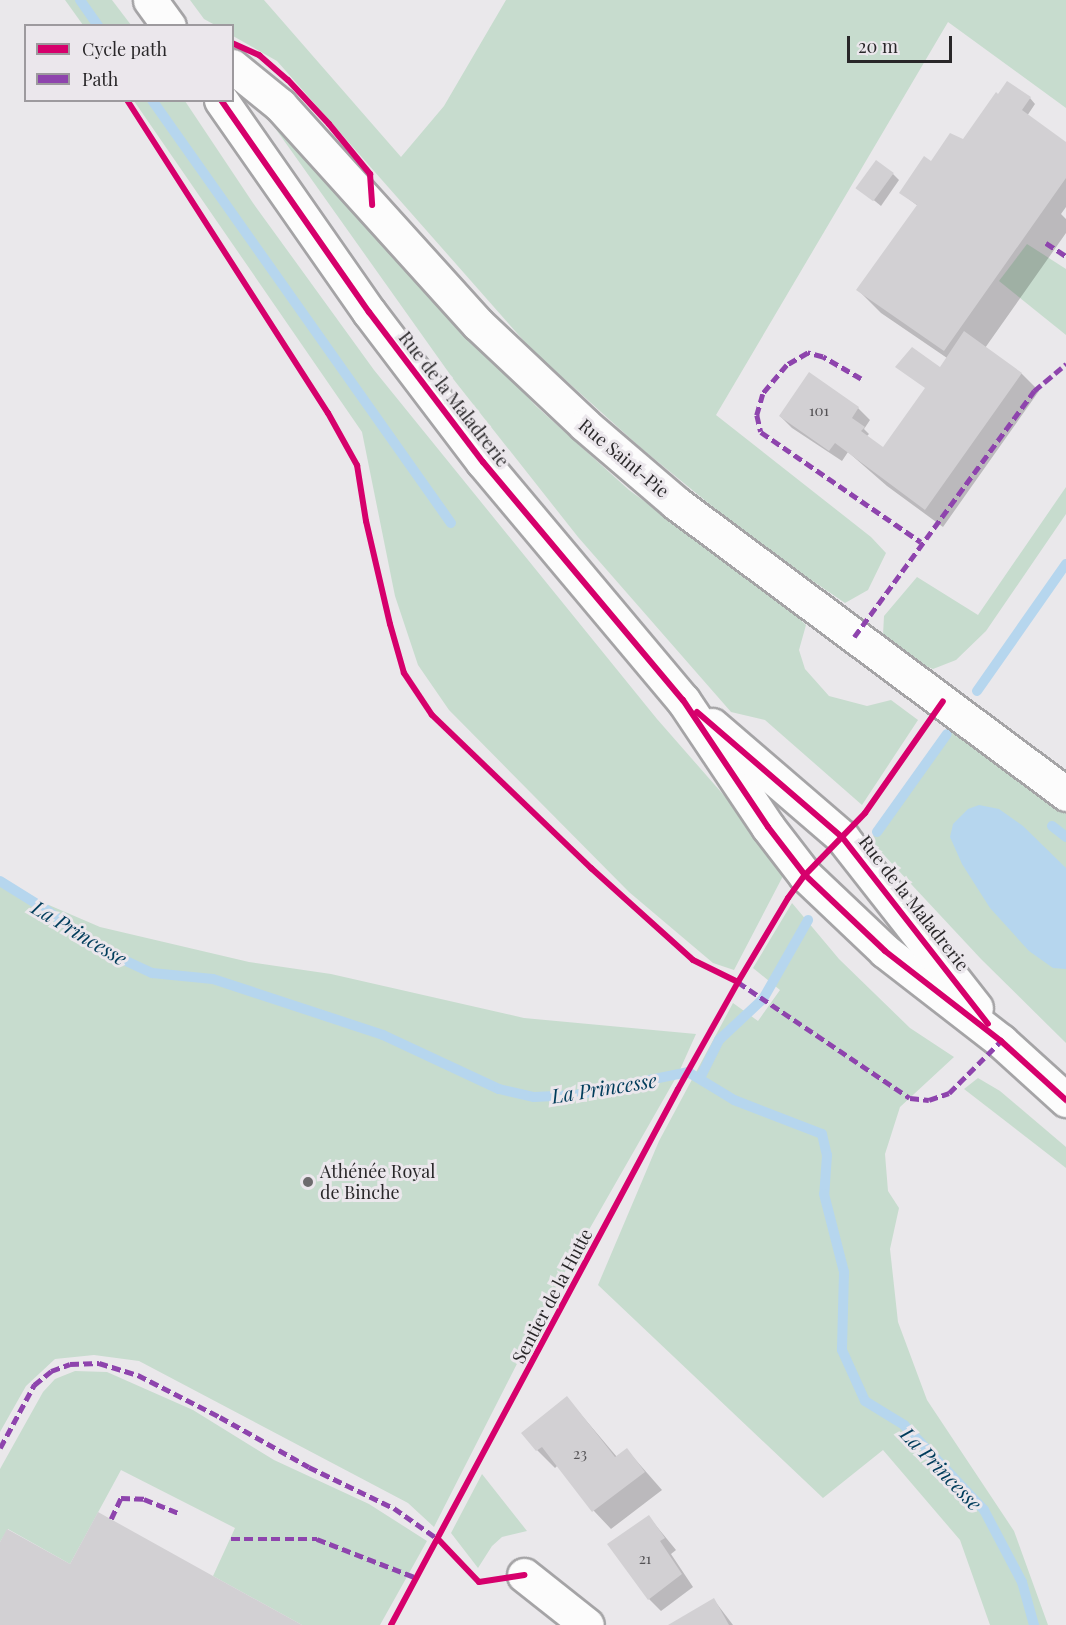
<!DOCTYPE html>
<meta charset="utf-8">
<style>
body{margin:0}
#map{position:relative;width:1066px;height:1625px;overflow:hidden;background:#eae8eb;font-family:"Playfair Display",serif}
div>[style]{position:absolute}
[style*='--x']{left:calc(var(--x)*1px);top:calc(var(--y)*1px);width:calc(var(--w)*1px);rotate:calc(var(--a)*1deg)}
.green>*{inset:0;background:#c7dcce}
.water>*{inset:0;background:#b6d6ee}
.shadow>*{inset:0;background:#0003}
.stream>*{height:10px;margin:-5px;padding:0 5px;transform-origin:5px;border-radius:5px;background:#b6d6ee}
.building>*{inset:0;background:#d2d0d3;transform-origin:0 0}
.roads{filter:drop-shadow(2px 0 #a5a4a6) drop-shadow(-2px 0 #a5a4a6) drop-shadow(0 2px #a5a4a6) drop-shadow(0 -2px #a5a4a6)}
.street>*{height:33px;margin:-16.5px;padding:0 16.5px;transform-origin:16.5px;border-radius:16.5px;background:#fcfcfc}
.primary>*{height:33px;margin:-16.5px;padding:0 16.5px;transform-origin:16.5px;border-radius:16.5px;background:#fcfcfc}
.quiet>*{height:4.5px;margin-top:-2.25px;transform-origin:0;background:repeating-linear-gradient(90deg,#8e44ad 0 9px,transparent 0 13.5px)}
.cycleway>*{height:6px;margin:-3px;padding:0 3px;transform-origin:3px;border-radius:3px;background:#d6006c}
.dots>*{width:16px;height:16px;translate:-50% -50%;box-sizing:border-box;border:3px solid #ebe7ec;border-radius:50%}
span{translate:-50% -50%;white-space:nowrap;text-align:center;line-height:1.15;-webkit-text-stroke:6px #ebe7ec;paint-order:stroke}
.number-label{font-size:15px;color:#535154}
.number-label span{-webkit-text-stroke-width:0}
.street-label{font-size:18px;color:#292729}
.poi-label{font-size:18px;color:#292729}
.left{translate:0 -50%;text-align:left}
.water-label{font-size:20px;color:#003c5b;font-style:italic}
.legend{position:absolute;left:24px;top:24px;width:210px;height:78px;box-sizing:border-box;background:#ebe7ec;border:2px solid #9d9a9e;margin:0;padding:8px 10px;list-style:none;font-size:18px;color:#292729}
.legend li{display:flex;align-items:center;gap:12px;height:30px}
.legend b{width:30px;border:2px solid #9d9a9e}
.scale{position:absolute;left:847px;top:36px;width:105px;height:27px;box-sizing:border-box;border:3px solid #292729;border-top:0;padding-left:8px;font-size:18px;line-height:21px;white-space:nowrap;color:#292729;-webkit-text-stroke:4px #ebe7ec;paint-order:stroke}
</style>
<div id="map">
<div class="green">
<div style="clip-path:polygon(65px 0,112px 0,131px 25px,83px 25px)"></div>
<div style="clip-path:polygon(190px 0,264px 0,401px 157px,444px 106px,506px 0,1066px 0,1066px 108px,948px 22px,716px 415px,871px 537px,886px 553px,868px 590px,845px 603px,757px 543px,641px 448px,531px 349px,277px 61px,233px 36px,232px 26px,215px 25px,204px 19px)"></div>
<div style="clip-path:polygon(134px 101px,185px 101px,253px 203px,374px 370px,657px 719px,728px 800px,783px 876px,734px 970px,713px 963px,629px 892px,449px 710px,418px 665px,395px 596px,362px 432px)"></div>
<div style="clip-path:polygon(258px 104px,536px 406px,629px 490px,706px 546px,759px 580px,806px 625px,799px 650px,805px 669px,829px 696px,867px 706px,891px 700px,918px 720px,862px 805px,765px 720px,731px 712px,578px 537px,454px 380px)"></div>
<div style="clip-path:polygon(1027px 244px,1066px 269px,1066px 335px,999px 281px)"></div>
<div style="clip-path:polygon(1066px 487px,1066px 514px,986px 631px,956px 660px,933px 669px,913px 661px,883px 635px,884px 616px,917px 577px,978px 615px)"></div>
<div style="clip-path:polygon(955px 728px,1066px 805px,1066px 1043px,981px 959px,870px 840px)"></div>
<div style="clip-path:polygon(0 884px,100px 927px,249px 962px,331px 974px,524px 1018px,696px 1034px,678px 1074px,554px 1291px,434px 1527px,408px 1503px,139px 1361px,94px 1355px,55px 1359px,26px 1386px,0 1432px)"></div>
<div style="clip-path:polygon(792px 903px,839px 959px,910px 1028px,954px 1057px,900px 1107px,885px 1154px,888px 1191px,899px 1208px,890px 1249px,898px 1322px,927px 1400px,1014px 1531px,1048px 1625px,990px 1625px,960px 1540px,883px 1450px,823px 1498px,598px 1285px,659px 1141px,733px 1003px,758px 1021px,780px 990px,753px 968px)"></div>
<div style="clip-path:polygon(978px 1078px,1000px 1091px,1066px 1147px,1066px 1168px,964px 1089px)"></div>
<div style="clip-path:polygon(75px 1371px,107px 1372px,193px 1410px,274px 1460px,369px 1504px,427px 1541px,380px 1625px,302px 1625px,213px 1576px,235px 1528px,121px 1470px,70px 1564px,8px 1529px,0 1542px,0 1469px,43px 1392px,55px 1379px)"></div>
<div style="clip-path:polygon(482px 1474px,527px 1531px,502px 1537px,492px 1546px,478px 1568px,451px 1533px)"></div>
</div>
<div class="water">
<div style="clip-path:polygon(979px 805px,999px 809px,1023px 826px,1066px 868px,1066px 969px,1053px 968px,1029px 951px,990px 908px,962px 864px,950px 837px,953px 824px,968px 809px)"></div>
</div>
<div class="shadow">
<div style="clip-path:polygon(1030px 98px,1035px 104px,1027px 116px,1066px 143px,1066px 207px,1061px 214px,1066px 219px,1066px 233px,985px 348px,1022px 374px,1039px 391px,943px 527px,887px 486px,848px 452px,842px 461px,792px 428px,780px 416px,809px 374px,858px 408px,870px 420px,864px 429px,869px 434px,866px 437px,883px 450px,947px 358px,881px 313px,858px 290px,918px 206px,901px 193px,931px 163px)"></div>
<div style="clip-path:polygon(893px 174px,899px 180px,881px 206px,859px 188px)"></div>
<div style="clip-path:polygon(567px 1398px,617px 1457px,627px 1450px,662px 1490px,611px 1529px,594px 1511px,558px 1465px,555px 1468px,537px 1450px)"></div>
<div style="clip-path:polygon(649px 1517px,676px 1550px,671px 1554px,693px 1587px,661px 1611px,649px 1599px,609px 1544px)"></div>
<div style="clip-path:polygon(714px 1600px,733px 1625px,672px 1625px)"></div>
</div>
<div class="stream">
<div style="--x:80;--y:0;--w:32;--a:55"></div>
<div style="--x:152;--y:100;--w:518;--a:54.75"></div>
<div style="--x:977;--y:691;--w:155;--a:-55"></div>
<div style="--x:1052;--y:826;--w:18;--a:38"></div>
<div style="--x:877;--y:832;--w:120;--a:-54.5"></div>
<div style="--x:0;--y:881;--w:53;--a:31.9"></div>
<div style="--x:45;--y:909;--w:66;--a:36.3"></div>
<div style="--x:98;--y:948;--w:60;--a:24.8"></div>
<div style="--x:152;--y:973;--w:61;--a:5.6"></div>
<div style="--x:213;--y:979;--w:179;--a:18.2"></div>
<div style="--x:383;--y:1035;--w:128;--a:25"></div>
<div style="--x:499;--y:1089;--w:36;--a:13"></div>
<div style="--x:534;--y:1097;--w:42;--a:-2.7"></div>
<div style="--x:576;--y:1095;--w:114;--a:-11.6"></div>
<div style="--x:688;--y:1072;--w:54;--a:31.3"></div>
<div style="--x:734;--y:1100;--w:94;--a:21.1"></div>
<div style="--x:822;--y:1134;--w:22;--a:77"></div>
<div style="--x:827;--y:1155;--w:39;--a:94"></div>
<div style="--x:824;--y:1194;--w:81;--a:75.6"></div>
<div style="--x:844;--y:1272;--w:78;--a:91.5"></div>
<div style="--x:842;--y:1350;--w:56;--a:65.7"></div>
<div style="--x:865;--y:1401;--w:46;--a:31.6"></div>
<div style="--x:904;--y:1425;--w:117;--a:46.7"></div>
<div style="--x:984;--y:1510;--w:81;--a:62.2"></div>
<div style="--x:1022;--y:1582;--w:45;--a:74.4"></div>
<div style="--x:700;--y:1078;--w:42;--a:-63.4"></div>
<div style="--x:719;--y:1040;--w:60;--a:-43"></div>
<div style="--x:763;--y:999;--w:91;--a:-60.3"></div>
</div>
<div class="building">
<div style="clip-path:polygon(1007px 81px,1031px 97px,1022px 110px,1066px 142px,1066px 178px,944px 351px,856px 290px,917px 205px,899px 193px,924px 156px,931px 161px,950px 133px,963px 139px,996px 92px,998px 94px)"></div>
<div style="left:876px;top:160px;width:22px;height:35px;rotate:36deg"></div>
<div style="clip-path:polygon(964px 331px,1022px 373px,925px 510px,835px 443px,829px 451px,779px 416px,809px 372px,859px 407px,852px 418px,865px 427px,861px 431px,883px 447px,925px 388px,895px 367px,912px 347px,940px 367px)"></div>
<div style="clip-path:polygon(567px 1396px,615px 1457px,627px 1448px,645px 1472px,592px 1512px,542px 1447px,536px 1451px,521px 1433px)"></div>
<div style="clip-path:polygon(98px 1512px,213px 1576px,302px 1625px,0 1625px,0 1542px,7px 1529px,70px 1564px)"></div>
<div style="clip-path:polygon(649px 1515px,665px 1538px,660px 1541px,682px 1574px,648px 1600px,607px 1544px)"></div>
<div style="clip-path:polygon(714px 1598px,729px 1625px,668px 1625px)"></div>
</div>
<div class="roads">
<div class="street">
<div style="--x:232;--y:66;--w:62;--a:39.1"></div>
<div style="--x:280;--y:105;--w:295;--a:47.9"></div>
<div style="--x:478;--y:324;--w:147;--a:43.3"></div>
<div style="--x:585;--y:425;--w:120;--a:40.6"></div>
<div style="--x:676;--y:503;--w:487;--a:36.7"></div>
<div style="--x:524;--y:1575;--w:80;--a:38.4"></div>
</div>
<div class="primary">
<div style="--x:150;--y:0;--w:32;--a:54"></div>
<div style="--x:221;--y:100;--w:259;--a:55.1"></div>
<div style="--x:369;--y:312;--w:188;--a:52.8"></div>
<div style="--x:483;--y:462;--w:311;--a:50"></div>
<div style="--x:683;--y:700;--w:153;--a:56.2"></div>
<div style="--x:768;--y:827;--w:61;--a:52.4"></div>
<div style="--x:805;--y:875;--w:110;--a:43.5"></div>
<div style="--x:885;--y:951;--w:147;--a:37.8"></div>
<div style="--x:1001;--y:1041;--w:88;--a:42.2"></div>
<div style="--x:712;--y:725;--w:172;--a:40.7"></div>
<div style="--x:842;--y:837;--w:217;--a:51.9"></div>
</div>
</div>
<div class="quiet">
<div style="--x:1046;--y:243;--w:24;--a:33"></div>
<div style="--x:861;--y:379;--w:44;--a:-149.9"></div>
<div style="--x:823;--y:357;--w:16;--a:-165"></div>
<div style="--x:808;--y:353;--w:24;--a:150"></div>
<div style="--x:787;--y:365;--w:38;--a:130"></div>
<div style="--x:763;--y:394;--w:22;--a:106"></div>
<div style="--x:757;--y:415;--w:17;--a:77"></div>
<div style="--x:761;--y:432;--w:194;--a:34.5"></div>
<div style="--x:854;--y:637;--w:305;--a:-53.8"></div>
<div style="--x:1034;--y:391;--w:42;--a:-40.2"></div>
<div style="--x:738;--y:982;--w:207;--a:34"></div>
<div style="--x:910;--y:1098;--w:19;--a:6"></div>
<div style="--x:929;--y:1100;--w:21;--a:-19"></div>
<div style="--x:949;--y:1093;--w:74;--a:-45"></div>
<div style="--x:0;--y:1448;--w:72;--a:-61.6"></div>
<div style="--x:34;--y:1385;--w:22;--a:-39"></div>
<div style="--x:51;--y:1371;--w:20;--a:-20"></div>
<div style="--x:70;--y:1364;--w:29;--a:-2"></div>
<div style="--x:99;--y:1363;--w:41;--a:17.1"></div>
<div style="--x:138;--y:1375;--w:92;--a:27.1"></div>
<div style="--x:220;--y:1417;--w:102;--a:29.3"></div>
<div style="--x:309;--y:1467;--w:94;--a:25.8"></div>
<div style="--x:394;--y:1508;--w:54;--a:35.2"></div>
<div style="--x:111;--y:1519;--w:23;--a:-65"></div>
<div style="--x:121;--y:1498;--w:23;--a:2"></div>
<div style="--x:144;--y:1499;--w:38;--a:22"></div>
<div style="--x:231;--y:1539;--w:86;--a:0"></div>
<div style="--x:317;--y:1539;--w:107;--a:21.3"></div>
</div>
<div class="cycleway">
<div style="--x:232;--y:43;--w:30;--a:24"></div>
<div style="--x:259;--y:55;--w:38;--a:41"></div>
<div style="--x:288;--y:80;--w:60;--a:47"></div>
<div style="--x:329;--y:124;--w:65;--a:50.6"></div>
<div style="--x:370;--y:174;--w:31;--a:86"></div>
<div style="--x:127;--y:100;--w:372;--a:57.3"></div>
<div style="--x:328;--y:413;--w:60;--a:60.9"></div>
<div style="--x:357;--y:465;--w:57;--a:80.9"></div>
<div style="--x:366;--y:521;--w:106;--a:76.9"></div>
<div style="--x:390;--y:624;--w:51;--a:74.1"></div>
<div style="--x:404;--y:673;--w:50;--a:56.3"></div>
<div style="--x:432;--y:715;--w:221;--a:43.9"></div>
<div style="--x:591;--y:868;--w:137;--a:42"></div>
<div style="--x:693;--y:960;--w:50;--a:26.1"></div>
<div style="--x:221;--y:100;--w:259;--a:55.1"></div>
<div style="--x:369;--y:312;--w:188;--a:52.8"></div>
<div style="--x:483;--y:462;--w:311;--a:50"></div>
<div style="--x:683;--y:700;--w:153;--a:56.2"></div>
<div style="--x:768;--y:827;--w:61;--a:52.4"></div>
<div style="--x:805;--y:875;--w:110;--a:43.5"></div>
<div style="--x:885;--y:951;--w:147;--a:37.8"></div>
<div style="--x:1001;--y:1041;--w:88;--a:42.2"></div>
<div style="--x:697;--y:712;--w:191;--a:40.8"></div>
<div style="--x:842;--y:837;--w:237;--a:52"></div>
<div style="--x:438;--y:1539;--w:59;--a:46.4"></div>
<div style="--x:479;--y:1582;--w:46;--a:-8.8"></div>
<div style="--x:391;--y:1625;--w:608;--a:-61.83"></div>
<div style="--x:678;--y:1089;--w:123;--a:-60.7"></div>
<div style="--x:738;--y:982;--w:98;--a:-59.2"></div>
<div style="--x:788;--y:898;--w:29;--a:-54"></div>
<div style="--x:805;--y:875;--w:86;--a:-45.9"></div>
<div style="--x:865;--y:813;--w:136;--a:-55.1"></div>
</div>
<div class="dots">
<div style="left:308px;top:1182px;background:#6d6b6d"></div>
</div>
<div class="number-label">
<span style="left:819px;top:411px">101</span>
<span style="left:580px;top:1454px">23</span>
<span style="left:645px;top:1559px">21</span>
</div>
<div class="street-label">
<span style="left:454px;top:399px;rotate:52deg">Rue de la Maladrerie</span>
<span style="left:624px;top:458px;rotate:40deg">Rue Saint-Pie</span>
<span style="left:914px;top:903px;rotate:52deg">Rue de la Maladrerie</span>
<span style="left:552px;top:1296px;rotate:-62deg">Sentier de la Hutte</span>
</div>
<div class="poi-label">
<span class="left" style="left:320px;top:1182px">Athénée Royal<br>de Binche</span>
</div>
<div class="water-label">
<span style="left:80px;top:932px;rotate:31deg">La Princesse</span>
<span style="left:604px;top:1087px;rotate:-9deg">La Princesse</span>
<span style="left:942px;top:1468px;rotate:46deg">La Princesse</span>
</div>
<ul class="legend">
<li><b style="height:8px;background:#d6006c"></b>Cycle path</li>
<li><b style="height:8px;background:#8e44ad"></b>Path</li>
</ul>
<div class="scale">20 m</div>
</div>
